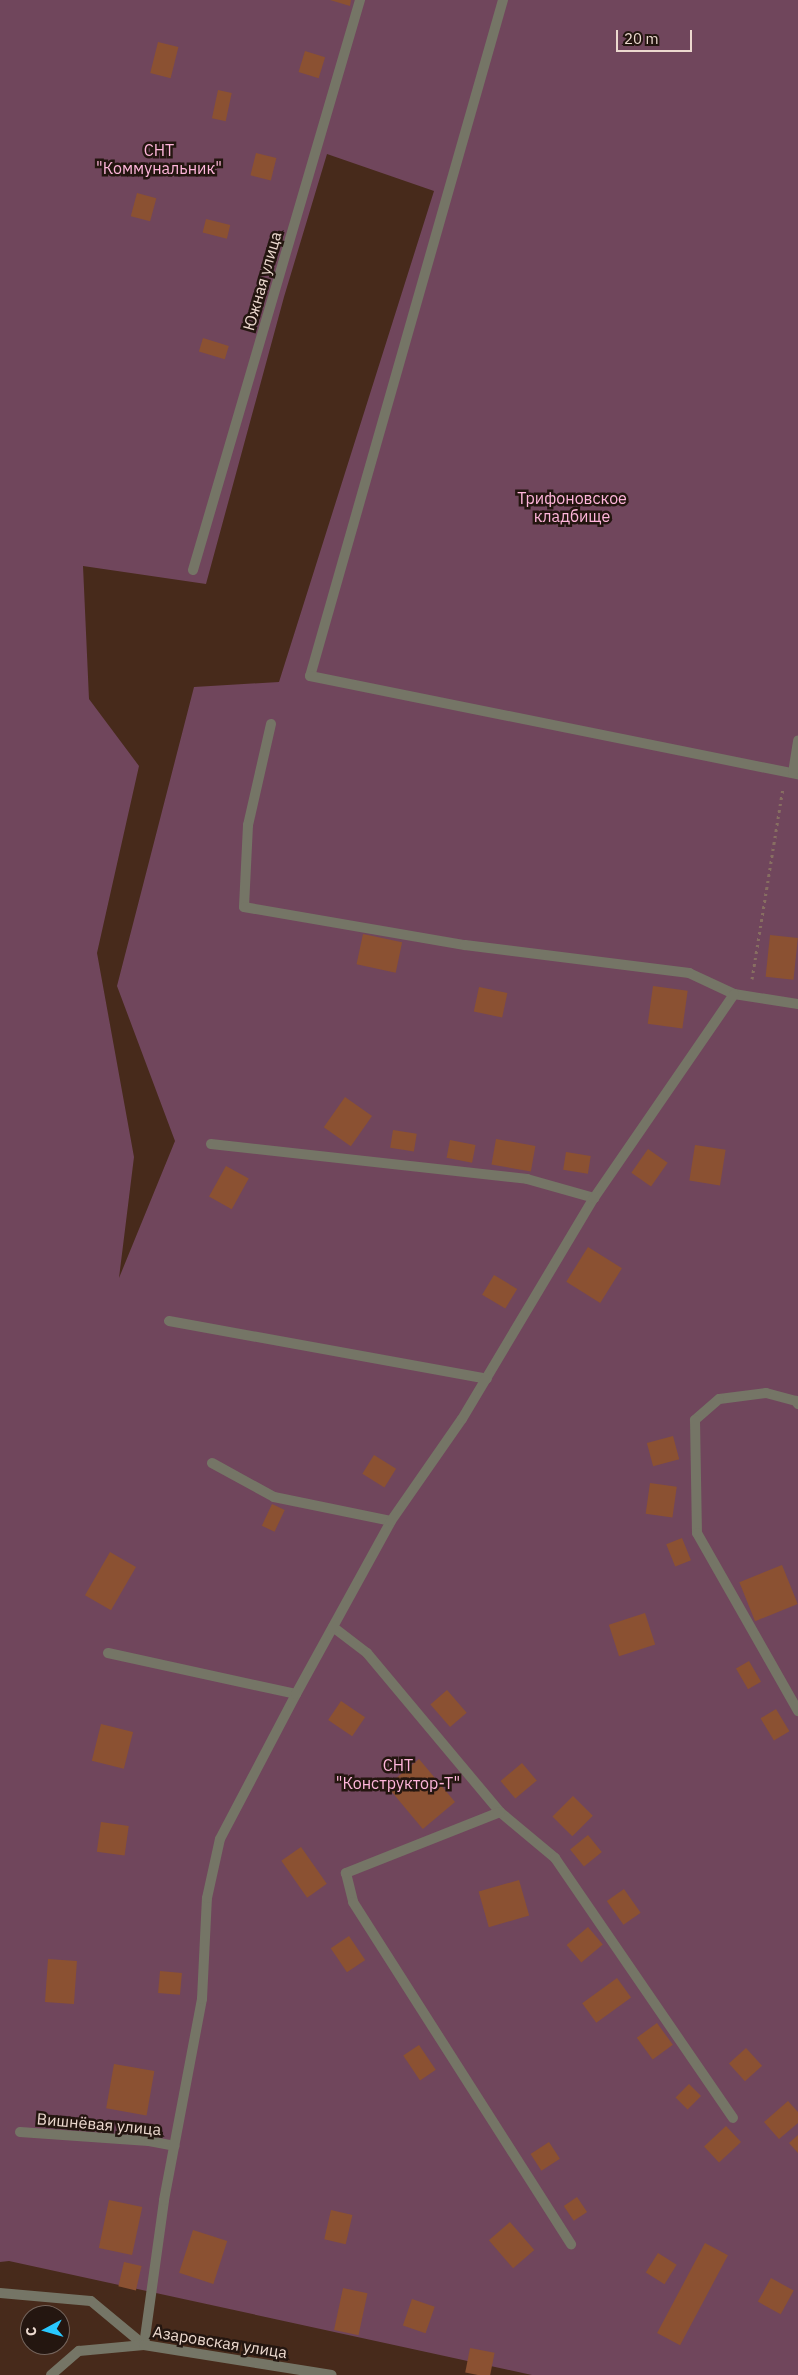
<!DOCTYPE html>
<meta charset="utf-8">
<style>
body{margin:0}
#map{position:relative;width:798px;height:2375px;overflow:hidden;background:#472a1b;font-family:"IBM Plex Sans",sans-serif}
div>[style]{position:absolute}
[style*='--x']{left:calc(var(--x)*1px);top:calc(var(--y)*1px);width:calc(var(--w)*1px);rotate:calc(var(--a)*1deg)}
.green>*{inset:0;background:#70465c}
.building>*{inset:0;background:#8b5132;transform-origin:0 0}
.path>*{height:3px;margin-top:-1.5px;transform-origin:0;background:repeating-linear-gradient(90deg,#876e61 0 2.5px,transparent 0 6.5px)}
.service>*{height:10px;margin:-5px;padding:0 5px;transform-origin:5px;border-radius:5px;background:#757566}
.minor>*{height:10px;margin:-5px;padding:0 5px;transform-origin:5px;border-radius:5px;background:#757566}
.tertiary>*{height:10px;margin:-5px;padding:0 5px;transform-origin:5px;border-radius:5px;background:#757566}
span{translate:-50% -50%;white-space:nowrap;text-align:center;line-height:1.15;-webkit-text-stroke:5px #241610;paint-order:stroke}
.park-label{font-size:16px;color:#ffb6db}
.street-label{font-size:16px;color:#ecd9cf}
.north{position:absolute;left:20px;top:2305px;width:50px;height:50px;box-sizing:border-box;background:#241610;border:1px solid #74645c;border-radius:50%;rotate:264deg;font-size:14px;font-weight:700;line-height:20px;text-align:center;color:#ecd9cf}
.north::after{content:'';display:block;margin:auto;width:18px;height:22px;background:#29c8ff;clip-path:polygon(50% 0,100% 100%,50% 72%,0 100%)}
.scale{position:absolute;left:616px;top:30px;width:76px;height:22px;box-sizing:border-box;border:2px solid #ecd9cf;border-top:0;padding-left:6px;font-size:15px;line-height:18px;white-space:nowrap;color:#ecd9cf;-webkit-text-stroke:4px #241610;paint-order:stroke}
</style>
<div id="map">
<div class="green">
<div style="clip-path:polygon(evenodd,0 0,798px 0,798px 2375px,532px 2375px,9px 2261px,0 2262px,0 0,327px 154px,434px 191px,279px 682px,194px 687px,117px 986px,175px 1141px,119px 1278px,134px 1157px,97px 953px,139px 766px,89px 699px,83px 566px,206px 584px,284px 297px,327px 154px)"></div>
</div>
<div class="building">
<div style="clip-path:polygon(330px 0,351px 0,350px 6px)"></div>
<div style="left:158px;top:42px;width:21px;height:32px;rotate:14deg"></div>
<div style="left:305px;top:51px;width:21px;height:22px;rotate:17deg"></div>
<div style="left:218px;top:90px;width:14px;height:29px;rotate:12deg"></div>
<div style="left:256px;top:153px;width:21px;height:23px;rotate:14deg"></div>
<div style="left:137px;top:193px;width:20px;height:24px;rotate:15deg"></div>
<div style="left:206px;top:219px;width:25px;height:14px;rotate:14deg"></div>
<div style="left:203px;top:338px;width:27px;height:14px;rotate:17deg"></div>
<div style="left:363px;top:934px;width:40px;height:31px;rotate:12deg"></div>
<div style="left:770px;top:935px;width:28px;height:42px;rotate:6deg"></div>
<div style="left:653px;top:986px;width:35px;height:38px;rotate:8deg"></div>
<div style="left:479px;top:987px;width:29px;height:25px;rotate:12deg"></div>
<div style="left:345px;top:1097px;width:33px;height:37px;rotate:35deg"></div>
<div style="left:393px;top:1130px;width:24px;height:18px;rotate:9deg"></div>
<div style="left:496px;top:1139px;width:40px;height:26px;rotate:10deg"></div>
<div style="left:450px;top:1140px;width:26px;height:18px;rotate:11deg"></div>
<div style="left:695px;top:1145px;width:31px;height:36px;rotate:9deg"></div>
<div style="left:648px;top:1149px;width:24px;height:29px;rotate:35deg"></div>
<div style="left:566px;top:1152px;width:25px;height:18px;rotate:9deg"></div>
<div style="left:226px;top:1166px;width:26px;height:35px;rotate:29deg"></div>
<div style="left:588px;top:1247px;width:40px;height:41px;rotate:32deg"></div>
<div style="left:494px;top:1275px;width:27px;height:23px;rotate:31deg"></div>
<div style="left:673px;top:1436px;width:24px;height:27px;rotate:75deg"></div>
<div style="left:374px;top:1455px;width:26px;height:22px;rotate:32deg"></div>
<div style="left:650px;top:1483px;width:27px;height:31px;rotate:8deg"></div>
<div style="left:272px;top:1504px;width:14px;height:24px;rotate:25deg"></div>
<div style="left:682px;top:1538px;width:24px;height:17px;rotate:68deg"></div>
<div style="left:110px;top:1552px;width:30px;height:50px;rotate:30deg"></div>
<div style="left:782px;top:1565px;width:42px;height:46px;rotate:68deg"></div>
<div style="left:645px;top:1613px;width:33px;height:38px;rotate:72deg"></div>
<div style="left:749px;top:1661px;width:24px;height:15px;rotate:60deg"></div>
<div style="left:447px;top:1690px;width:30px;height:22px;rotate:49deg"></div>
<div style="left:341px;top:1701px;width:29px;height:23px;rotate:34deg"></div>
<div style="left:776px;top:1709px;width:26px;height:18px;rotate:59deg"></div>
<div style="left:101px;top:1724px;width:33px;height:38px;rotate:14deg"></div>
<div style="left:419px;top:1759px;width:56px;height:42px;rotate:50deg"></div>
<div style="left:522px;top:1763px;width:23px;height:28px;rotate:50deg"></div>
<div style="left:573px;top:1796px;width:28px;height:29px;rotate:45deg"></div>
<div style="left:101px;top:1822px;width:28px;height:30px;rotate:8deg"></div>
<div style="left:588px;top:1835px;width:22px;height:23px;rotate:51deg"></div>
<div style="left:301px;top:1847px;width:45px;height:24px;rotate:55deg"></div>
<div style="left:519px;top:1880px;width:37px;height:42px;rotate:74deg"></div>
<div style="left:624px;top:1889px;width:29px;height:21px;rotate:55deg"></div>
<div style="left:588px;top:1927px;width:23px;height:28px;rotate:50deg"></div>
<div style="left:349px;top:1936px;width:29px;height:22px;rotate:56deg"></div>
<div style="left:48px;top:1959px;width:29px;height:43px;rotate:4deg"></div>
<div style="left:160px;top:1971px;width:22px;height:22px;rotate:5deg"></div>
<div style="left:617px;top:1978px;width:24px;height:43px;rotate:54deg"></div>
<div style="left:657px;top:2023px;width:27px;height:25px;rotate:54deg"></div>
<div style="left:419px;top:2045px;width:30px;height:19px;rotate:56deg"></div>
<div style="left:746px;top:2048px;width:24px;height:23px;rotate:48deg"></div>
<div style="left:114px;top:2064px;width:41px;height:45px;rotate:10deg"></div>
<div style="left:689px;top:2084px;width:17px;height:19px;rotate:45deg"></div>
<div style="clip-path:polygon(788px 2101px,798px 2112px,798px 2123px,779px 2139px,764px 2122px)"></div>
<div style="left:726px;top:2126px;width:22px;height:30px;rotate:47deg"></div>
<div style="clip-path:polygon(798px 2135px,798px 2153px,789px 2143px)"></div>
<div style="left:549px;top:2142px;width:20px;height:22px;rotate:57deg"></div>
<div style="left:577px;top:2197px;width:18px;height:16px;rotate:56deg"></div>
<div style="left:109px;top:2200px;width:34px;height:49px;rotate:12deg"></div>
<div style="left:331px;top:2210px;width:22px;height:30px;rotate:13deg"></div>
<div style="left:510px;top:2222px;width:37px;height:28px;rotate:49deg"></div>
<div style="left:193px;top:2230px;width:36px;height:45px;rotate:18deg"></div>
<div style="left:705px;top:2243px;width:26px;height:102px;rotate:28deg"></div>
<div style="left:658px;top:2253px;width:22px;height:23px;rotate:32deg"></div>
<div style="left:124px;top:2262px;width:18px;height:25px;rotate:13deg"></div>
<div style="left:771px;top:2278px;width:26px;height:27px;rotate:29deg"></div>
<div style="left:343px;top:2288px;width:25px;height:43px;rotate:12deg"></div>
<div style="left:412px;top:2299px;width:24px;height:28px;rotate:19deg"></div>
<div style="left:470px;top:2348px;width:25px;height:25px;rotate:11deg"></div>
</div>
<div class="path">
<div style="--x:752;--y:979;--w:194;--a:-80.8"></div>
</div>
<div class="service">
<div style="--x:503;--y:0;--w:703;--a:105.93"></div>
<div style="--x:310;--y:676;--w:498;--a:11.4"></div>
<div style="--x:193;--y:570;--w:594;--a:-73.67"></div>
<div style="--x:271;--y:724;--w:104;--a:102.8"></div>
<div style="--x:248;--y:825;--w:82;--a:92.8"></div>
<div style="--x:244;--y:907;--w:224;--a:9.8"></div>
<div style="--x:465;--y:945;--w:226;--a:7.1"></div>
<div style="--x:689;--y:973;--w:50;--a:25"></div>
<div style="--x:734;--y:994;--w:65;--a:8.9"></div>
<div style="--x:793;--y:773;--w:33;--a:-81"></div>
<div style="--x:211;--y:1144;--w:318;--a:6.3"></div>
<div style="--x:527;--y:1179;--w:70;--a:15.8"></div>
<div style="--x:169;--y:1321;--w:323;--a:10.3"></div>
<div style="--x:798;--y:1404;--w:4;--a:-124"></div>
<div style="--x:796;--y:1401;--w:31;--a:-165"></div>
<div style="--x:766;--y:1393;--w:47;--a:172.7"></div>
<div style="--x:719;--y:1399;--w:32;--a:139"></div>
<div style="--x:695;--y:1420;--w:113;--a:89"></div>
<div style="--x:697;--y:1533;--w:205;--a:60.4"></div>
<div style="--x:212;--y:1463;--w:71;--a:28.7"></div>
<div style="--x:274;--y:1497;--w:119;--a:11.6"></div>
<div style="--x:333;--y:1627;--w:43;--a:37.4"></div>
<div style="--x:367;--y:1653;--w:207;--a:50.1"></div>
<div style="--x:500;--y:1812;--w:72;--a:39.9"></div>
<div style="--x:555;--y:1858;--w:315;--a:55.6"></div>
<div style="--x:108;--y:1653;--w:192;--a:12.3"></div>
<div style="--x:500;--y:1812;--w:166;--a:158.4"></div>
<div style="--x:346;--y:1873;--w:30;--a:76"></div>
<div style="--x:353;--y:1902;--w:406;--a:57.5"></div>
</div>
<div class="minor">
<div style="--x:20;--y:2132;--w:129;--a:4"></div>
<div style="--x:149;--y:2141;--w:26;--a:11"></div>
<div style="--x:0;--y:2293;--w:91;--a:5"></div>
<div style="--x:91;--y:2301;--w:69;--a:39.7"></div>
<div style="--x:144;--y:2345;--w:146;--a:-82.1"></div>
<div style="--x:164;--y:2200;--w:205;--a:-79.3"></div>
<div style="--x:202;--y:1999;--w:101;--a:-87.2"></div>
<div style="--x:207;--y:1898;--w:60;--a:-77.6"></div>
<div style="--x:220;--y:1839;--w:164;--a:-62.3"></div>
<div style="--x:296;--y:1694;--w:197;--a:-61.2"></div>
<div style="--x:391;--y:1521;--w:124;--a:-55.2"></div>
<div style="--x:462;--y:1419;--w:257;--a:-59.2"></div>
<div style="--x:594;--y:1198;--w:247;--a:-55.5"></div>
</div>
<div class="tertiary">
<div style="--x:51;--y:2375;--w:37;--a:-41"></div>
<div style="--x:79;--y:2351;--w:65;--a:-5.3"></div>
<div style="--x:144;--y:2345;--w:190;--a:9.1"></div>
</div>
<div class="park-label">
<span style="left:159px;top:159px">СНТ<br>"Коммунальник"</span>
<span style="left:572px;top:507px">Трифоновское<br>кладбище</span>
<span style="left:398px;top:1774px">СНТ<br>"Конструктор-Т"</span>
</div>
<div class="street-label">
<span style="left:262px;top:281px;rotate:-74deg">Южная улица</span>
<span style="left:99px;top:2124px;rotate:5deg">Вишнёвая улица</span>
<span style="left:220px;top:2342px;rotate:9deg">Азаровская улица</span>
</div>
<div class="north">С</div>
<div class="scale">20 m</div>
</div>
